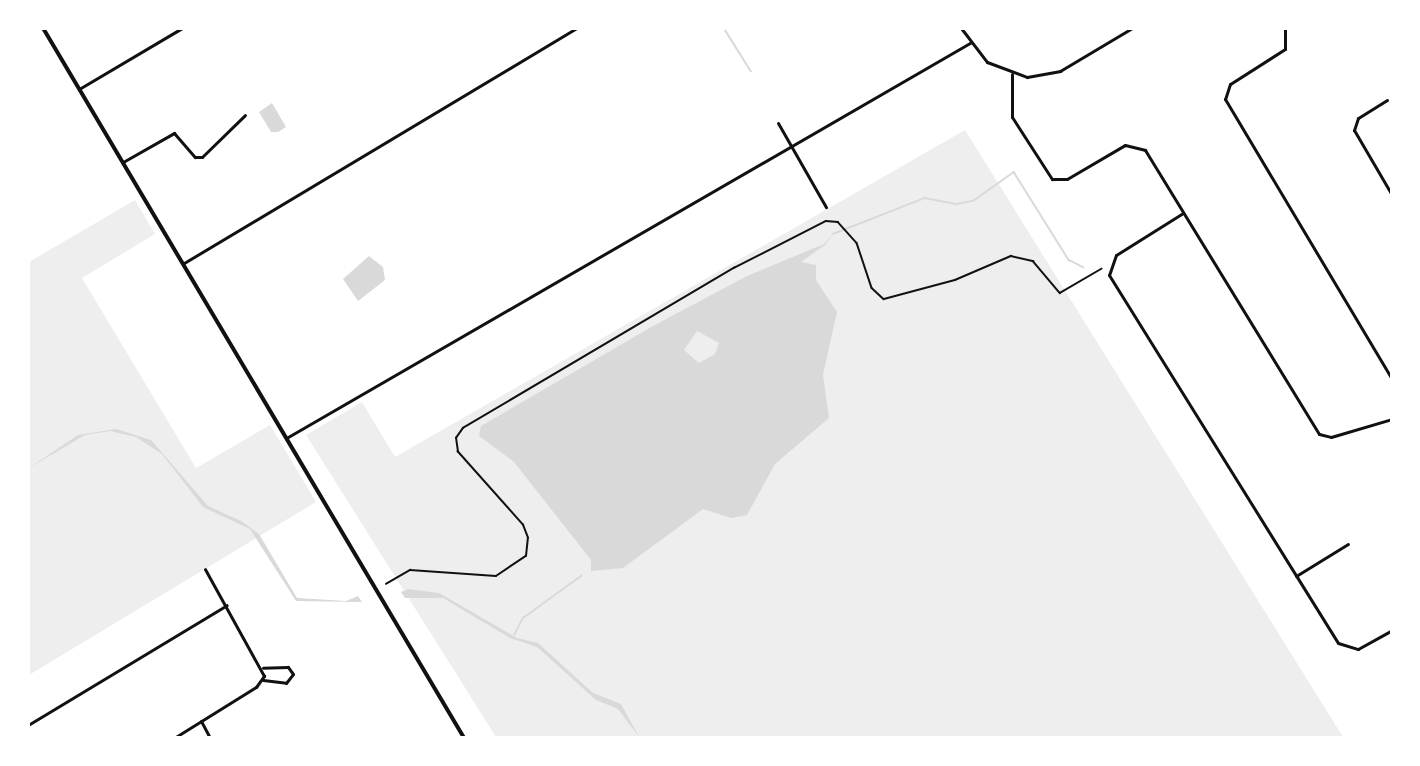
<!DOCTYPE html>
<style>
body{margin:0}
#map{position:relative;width:1420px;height:766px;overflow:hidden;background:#fff;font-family:"DejaVu Sans",sans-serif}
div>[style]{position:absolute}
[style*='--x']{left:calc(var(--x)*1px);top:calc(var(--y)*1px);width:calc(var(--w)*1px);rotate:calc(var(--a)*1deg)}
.green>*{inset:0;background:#eee}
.water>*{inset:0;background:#d9d9d9}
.stream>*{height:1.5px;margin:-0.75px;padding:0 0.75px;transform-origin:0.75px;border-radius:0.75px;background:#d9d9d9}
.path>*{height:1.5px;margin:-0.75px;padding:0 0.75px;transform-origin:0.75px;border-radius:0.75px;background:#111}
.minor>*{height:3px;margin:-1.5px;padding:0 1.5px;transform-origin:1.5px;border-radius:1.5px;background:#111}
.secondary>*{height:4px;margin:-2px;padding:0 2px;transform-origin:2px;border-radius:2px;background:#111}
span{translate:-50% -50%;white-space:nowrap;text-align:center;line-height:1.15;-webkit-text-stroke:4.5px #fff;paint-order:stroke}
.frame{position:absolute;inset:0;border:30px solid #fff;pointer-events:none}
</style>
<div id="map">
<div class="green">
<div style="clip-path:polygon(965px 130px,1343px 737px,496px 737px,306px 435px,362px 402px,395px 457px)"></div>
<div style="clip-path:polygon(135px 200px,155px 234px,82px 278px,196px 468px,270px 425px,316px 502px,29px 675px,29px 262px)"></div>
</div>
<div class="water">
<div style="clip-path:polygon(272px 103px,286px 127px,278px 132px,271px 132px,259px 112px)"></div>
<div style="clip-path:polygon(evenodd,833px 234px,825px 245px,801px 262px,816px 265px,816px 280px,837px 312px,823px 375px,829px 418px,775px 464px,747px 515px,731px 518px,703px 509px,623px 568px,591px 571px,591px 560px,514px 462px,479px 436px,481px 426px,653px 326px,747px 276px,824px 244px,833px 234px,697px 331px,719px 343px,715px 354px,699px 363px,684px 350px,697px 331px)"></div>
<div style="clip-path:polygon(369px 256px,383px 267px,385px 280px,358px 301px,343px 279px)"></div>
<div style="clip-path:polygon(116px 429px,151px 440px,208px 506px,241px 521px,259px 534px,297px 598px,346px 601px,358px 596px,362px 602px,296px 601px,250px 529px,203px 507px,162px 454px,136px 437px,110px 431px,85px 435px,29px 468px,78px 435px)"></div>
<div style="clip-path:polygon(408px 589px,439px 593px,517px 638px,538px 643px,593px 693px,621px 704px,639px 737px,618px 709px,596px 700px,537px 647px,510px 638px,443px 598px,405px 598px,401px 592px)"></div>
</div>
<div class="stream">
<div style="--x:724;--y:28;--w:51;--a:57.9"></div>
<div style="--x:833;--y:234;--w:99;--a:-21.4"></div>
<div style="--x:925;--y:198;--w:33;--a:11"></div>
<div style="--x:957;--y:204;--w:16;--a:-11"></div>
<div style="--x:973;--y:201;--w:50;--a:-35.3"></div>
<div style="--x:1014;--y:172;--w:104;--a:58"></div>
<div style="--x:1069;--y:260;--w:16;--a:27"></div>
<div style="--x:514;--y:635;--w:19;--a:-62"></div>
<div style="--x:523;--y:618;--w:72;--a:-35.9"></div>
</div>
<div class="path">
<div style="--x:386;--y:584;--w:28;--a:-30"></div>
<div style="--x:410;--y:570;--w:86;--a:4"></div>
<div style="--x:496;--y:576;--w:36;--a:-34"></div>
<div style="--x:526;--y:556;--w:18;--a:-84"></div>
<div style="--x:528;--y:538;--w:14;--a:-111"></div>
<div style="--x:523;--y:525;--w:98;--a:-131.7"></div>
<div style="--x:458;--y:452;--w:14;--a:-98"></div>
<div style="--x:456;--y:438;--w:12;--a:-55"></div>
<div style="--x:463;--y:428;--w:315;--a:-30.6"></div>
<div style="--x:734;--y:268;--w:103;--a:-27.1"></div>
<div style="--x:826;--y:221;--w:12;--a:5"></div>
<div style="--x:838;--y:222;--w:28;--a:48"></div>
<div style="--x:857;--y:243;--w:47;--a:71.6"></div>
<div style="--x:872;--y:288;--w:16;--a:43"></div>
<div style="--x:884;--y:299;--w:73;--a:-15"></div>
<div style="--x:955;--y:280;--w:61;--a:-23.2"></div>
<div style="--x:1011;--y:256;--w:23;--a:13"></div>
<div style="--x:1033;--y:261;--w:42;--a:49.8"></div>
<div style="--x:1060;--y:293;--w:48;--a:-30.3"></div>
</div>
<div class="minor">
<div style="--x:961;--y:28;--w:43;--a:52.6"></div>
<div style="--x:987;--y:62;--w:43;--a:20.6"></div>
<div style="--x:1027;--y:77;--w:34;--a:-10"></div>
<div style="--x:1060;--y:71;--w:84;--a:-30.8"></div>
<div style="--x:1285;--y:28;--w:21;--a:90"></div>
<div style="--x:1285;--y:49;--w:65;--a:147.5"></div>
<div style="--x:1230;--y:84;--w:16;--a:108"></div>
<div style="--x:1225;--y:99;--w:326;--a:59.2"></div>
<div style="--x:1012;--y:74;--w:43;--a:90"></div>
<div style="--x:1012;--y:117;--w:74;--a:57.2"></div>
<div style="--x:1052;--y:179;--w:15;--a:0"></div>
<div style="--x:1067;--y:179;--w:67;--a:-30.4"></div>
<div style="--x:1125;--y:145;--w:21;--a:14"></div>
<div style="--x:1145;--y:150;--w:333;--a:58.5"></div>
<div style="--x:1319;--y:434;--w:12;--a:14"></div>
<div style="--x:1331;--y:437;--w:64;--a:-16.4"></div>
<div style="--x:79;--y:89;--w:120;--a:-30.6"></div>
<div style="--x:1387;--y:100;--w:34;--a:148"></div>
<div style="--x:1358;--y:118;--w:13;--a:108"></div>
<div style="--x:1354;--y:130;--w:75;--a:59.7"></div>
<div style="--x:778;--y:123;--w:97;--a:60.3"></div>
<div style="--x:123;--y:162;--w:59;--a:-29.6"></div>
<div style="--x:174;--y:133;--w:32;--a:49"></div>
<div style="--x:195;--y:157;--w:7;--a:0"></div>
<div style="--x:202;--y:157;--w:60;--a:-44.3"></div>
<div style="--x:1183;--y:213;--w:79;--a:147.9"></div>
<div style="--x:1116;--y:255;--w:21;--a:109"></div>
<div style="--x:1109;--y:275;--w:433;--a:58.1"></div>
<div style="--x:1338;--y:643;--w:21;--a:17"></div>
<div style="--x:1358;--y:649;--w:39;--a:-29"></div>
<div style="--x:184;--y:263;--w:457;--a:-30.9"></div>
<div style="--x:288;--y:437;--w:788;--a:-30.02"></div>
<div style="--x:1296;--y:576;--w:61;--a:-31.6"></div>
<div style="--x:263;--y:680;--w:23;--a:7"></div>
<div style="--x:286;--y:683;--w:11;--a:-52"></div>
<div style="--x:293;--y:674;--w:9;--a:-126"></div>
<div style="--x:288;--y:667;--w:25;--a:178"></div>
<div style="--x:201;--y:721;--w:19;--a:62"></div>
<div style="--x:28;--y:725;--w:232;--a:-31.1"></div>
<div style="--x:174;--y:738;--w:97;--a:-31.9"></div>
<div style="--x:256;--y:687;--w:14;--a:-54"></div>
<div style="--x:264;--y:676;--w:122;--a:-118.9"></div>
</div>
<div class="secondary">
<div style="--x:43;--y:28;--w:825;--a:59.33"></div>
</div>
<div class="frame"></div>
</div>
